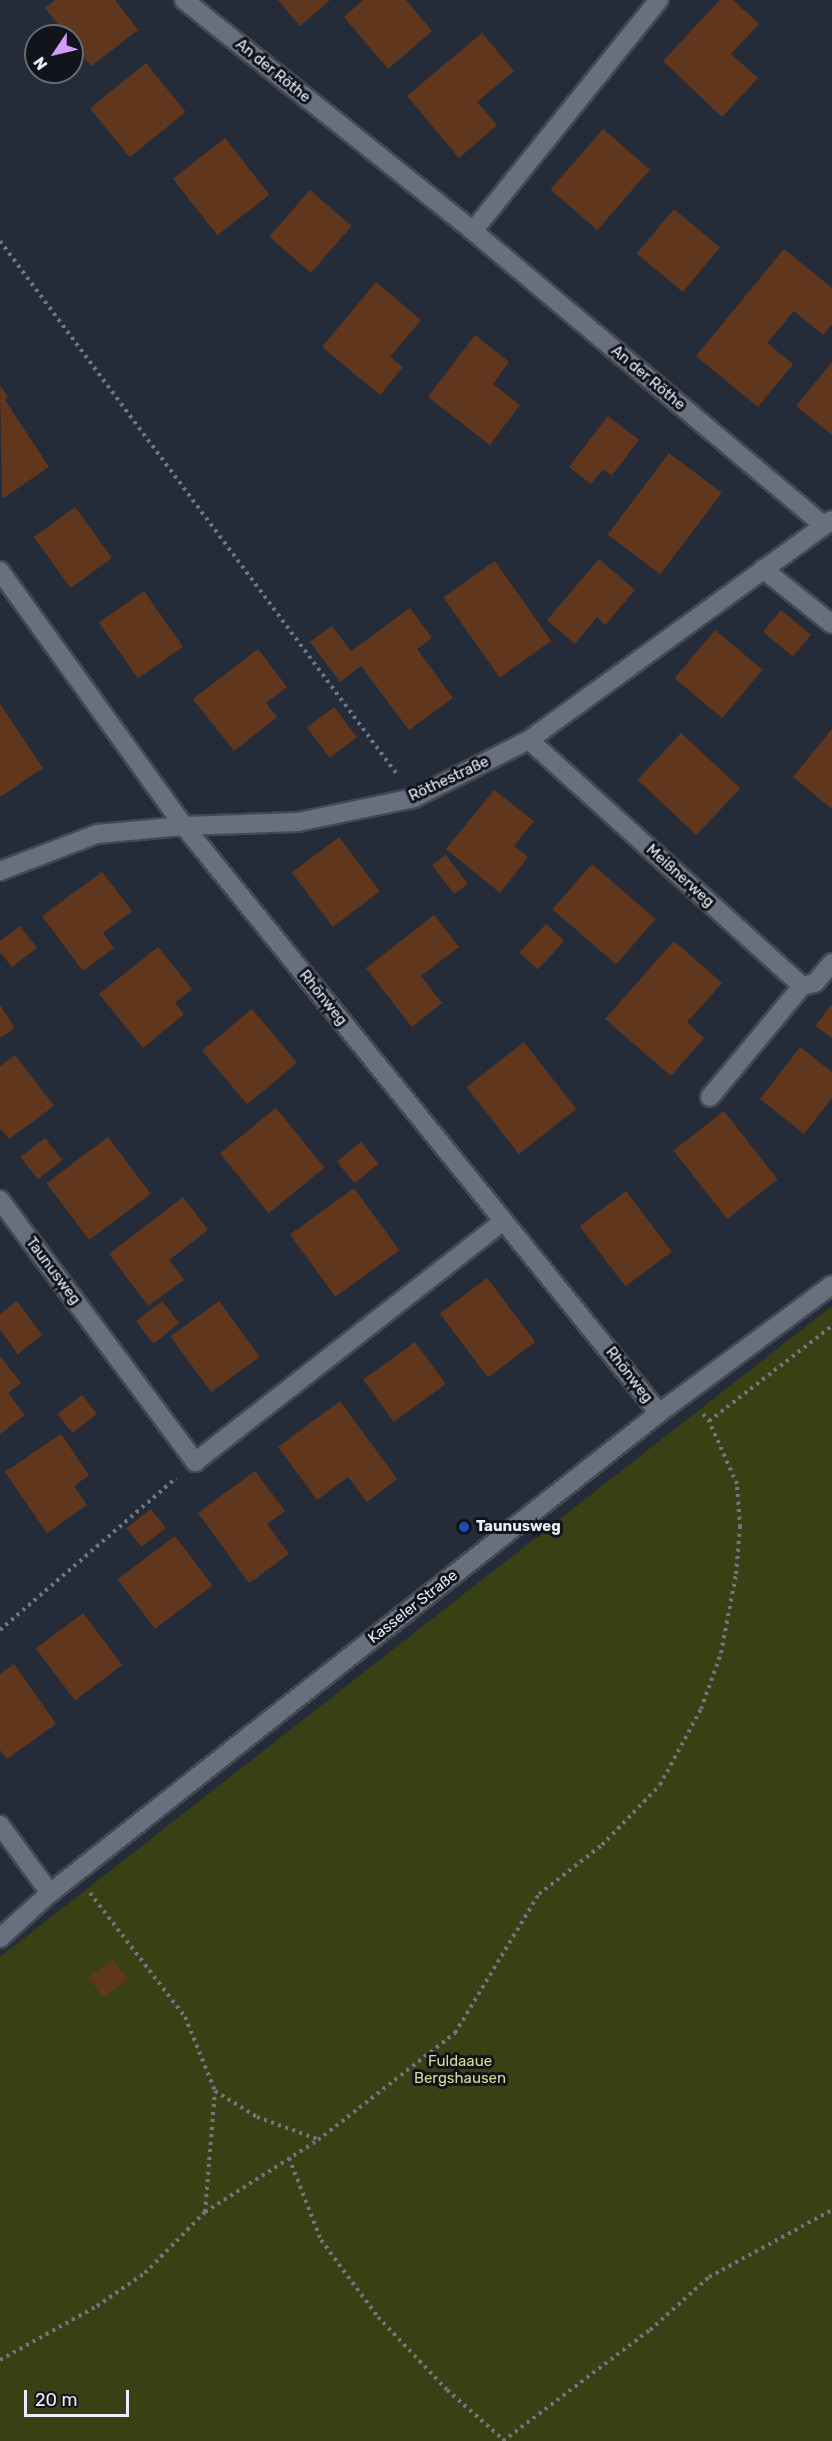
<!DOCTYPE html>
<meta charset="utf-8">
<style>
body{margin:0}
#map{position:relative;width:832px;height:2441px;overflow:hidden;background:#252c39;font-family:Rubik,sans-serif}
div>[style]{position:absolute}
[style*='--x']{left:calc(var(--x)*1px);top:calc(var(--y)*1px);width:calc(var(--w)*1px);rotate:calc(var(--a)*1deg)}
.green>*{inset:0;background:#394014}
.building>*{inset:0;background:#60371c;transform-origin:0 0}
.path>*{height:4px;margin-top:-2px;transform-origin:0;background:repeating-linear-gradient(90deg,#717782 0 3px,transparent 0 7.5px)}
.roads{filter:drop-shadow(2px 0 #434853) drop-shadow(-2px 0 #434853) drop-shadow(0 2px #434853) drop-shadow(0 -2px #434853)}
.minor>*{height:18px;margin:-9px;padding:0 9px;transform-origin:9px;border-radius:9px;background:#687080}
.dots>*{width:16px;height:16px;translate:-50% -50%;box-sizing:border-box;border:3px solid #11141a;border-radius:50%}
span{translate:-50% -50%;white-space:nowrap;text-align:center;line-height:1.15;-webkit-text-stroke:6px #11141a;paint-order:stroke}
.street-label{font-size:15px;color:#e9edf6}
.poi-label{font-size:15px;color:#e9edf6;font-weight:700}
.left{translate:0 -50%;text-align:left}
.park-label{font-size:15px;color:#d1df92}
.north{position:absolute;left:24px;top:24px;width:60px;height:60px;box-sizing:border-box;background:#11141a;border:2px solid #676b72;border-radius:50%;rotate:235deg;font-size:16px;font-weight:700;line-height:24px;text-align:center;color:#e9edf6}
.north::after{content:'';display:block;margin:auto;width:21px;height:27px;background:#d59bfa;clip-path:polygon(50% 0,100% 100%,50% 72%,0 100%)}
.scale{position:absolute;left:24px;top:2390px;width:105px;height:27px;box-sizing:border-box;border:3px solid #e9edf6;border-top:0;padding-left:8px;font-size:18px;line-height:21px;white-space:nowrap;color:#e9edf6;-webkit-text-stroke:4px #11141a;paint-order:stroke}
</style>
<div id="map">
<div class="green">
<div style="clip-path:polygon(832px 1306px,832px 2441px,0 2441px,0 1957px)"></div>
</div>
<div class="building">
<div style="clip-path:polygon(55px 0,115px 0,138px 30px,91px 66px,72px 42px,72px 36px,68px 36px,45px 8px)"></div>
<div style="clip-path:polygon(278px 0,330px 0,300px 26px)"></div>
<div style="clip-path:polygon(363px 0,406px 0,432px 31px,388px 69px,344px 17px)"></div>
<div style="clip-path:polygon(720px 0,733px 0,759px 24px,731px 54px,758px 78px,722px 117px,663px 61px)"></div>
<div style="clip-path:polygon(482px 33px,514px 71px,477px 102px,497px 125px,459px 158px,407px 96px)"></div>
<div style="left:146px;top:63px;width:63px;height:72px;rotate:51deg"></div>
<div style="left:603px;top:129px;width:62px;height:80px;rotate:41deg"></div>
<div style="left:225px;top:138px;width:72px;height:66px;rotate:52deg"></div>
<div style="left:310px;top:190px;width:55px;height:62px;rotate:41deg"></div>
<div style="left:674px;top:209px;width:60px;height:58px;rotate:40deg"></div>
<div style="clip-path:polygon(784px 249px,832px 288px,832px 324px,823px 335px,794px 311px,767px 343px,793px 364px,758px 407px,696px 356px)"></div>
<div style="clip-path:polygon(376px 282px,421px 320px,390px 357px,403px 367px,380px 395px,322px 347px)"></div>
<div style="clip-path:polygon(475px 335px,509px 362px,493px 384px,520px 405px,490px 445px,428px 397px)"></div>
<div style="clip-path:polygon(832px 362px,832px 435px,796px 406px)"></div>
<div style="clip-path:polygon(0 385px,8px 397px,5px 400px,49px 467px,2px 499px)"></div>
<div style="clip-path:polygon(608px 416px,639px 440px,612px 475px,603px 469px,591px 484px,569px 467px)"></div>
<div style="left:669px;top:453px;width:66px;height:102px;rotate:37deg"></div>
<div style="left:75px;top:507px;width:63px;height:51px;rotate:54deg"></div>
<div style="clip-path:polygon(599px 559px,635px 590px,605px 625px,597px 617px,575px 644px,547px 620px)"></div>
<div style="left:495px;top:561px;width:98px;height:63px;rotate:55deg"></div>
<div style="left:144px;top:591px;width:68px;height:55px;rotate:55deg"></div>
<div style="clip-path:polygon(410px 608px,432px 638px,417px 649px,453px 698px,409px 730px,361px 666px,340px 682px,310px 642px,332px 626px,351px 651px)"></div>
<div style="left:781px;top:610px;width:39px;height:28px;rotate:40deg"></div>
<div style="left:715px;top:630px;width:62px;height:63px;rotate:40deg"></div>
<div style="clip-path:polygon(258px 649px,287px 687px,266px 703px,277px 717px,234px 751px,193px 699px)"></div>
<div style="clip-path:polygon(0 704px,43px 768px,0 797px)"></div>
<div style="left:334px;top:707px;width:38px;height:34px;rotate:53deg"></div>
<div style="clip-path:polygon(832px 729px,832px 809px,793px 777px)"></div>
<div style="left:681px;top:733px;width:81px;height:64px;rotate:43deg"></div>
<div style="clip-path:polygon(494px 790px,534px 821px,514px 846px,528px 857px,500px 893px,446px 849px)"></div>
<div style="left:339px;top:837px;width:68px;height:59px;rotate:53deg"></div>
<div style="left:446px;top:855px;width:36px;height:17px;rotate:53deg"></div>
<div style="left:592px;top:864px;width:84px;height:60px;rotate:41deg"></div>
<div style="clip-path:polygon(102px 872px,132px 911px,103px 933px,114px 948px,83px 971px,42px 916px)"></div>
<div style="clip-path:polygon(434px 915px,459px 947px,421px 976px,442px 1003px,412px 1027px,366px 968px)"></div>
<div style="left:546px;top:924px;width:25px;height:39px;rotate:43deg"></div>
<div style="clip-path:polygon(20px 926px,37px 948px,12px 967px,0 952px,0 941px)"></div>
<div style="clip-path:polygon(674px 941px,722px 983px,687px 1022px,704px 1038px,671px 1076px,605px 1019px)"></div>
<div style="clip-path:polygon(158px 947px,192px 989px,175px 1003px,184px 1014px,143px 1048px,99px 994px)"></div>
<div style="clip-path:polygon(832px 1004px,832px 1038px,815px 1026px)"></div>
<div style="clip-path:polygon(0 1005px,15px 1028px,0 1038px)"></div>
<div style="left:252px;top:1009px;width:70px;height:65px;rotate:50deg"></div>
<div style="left:524px;top:1042px;width:85px;height:73px;rotate:52deg"></div>
<div style="clip-path:polygon(800px 1047px,832px 1072px,832px 1098px,804px 1134px,760px 1099px)"></div>
<div style="clip-path:polygon(15px 1055px,54px 1106px,9px 1139px,0 1128px,0 1066px)"></div>
<div style="left:276px;top:1108px;width:77px;height:72px;rotate:51deg"></div>
<div style="left:724px;top:1111px;width:87px;height:64px;rotate:52deg"></div>
<div style="left:108px;top:1137px;width:71px;height:77px;rotate:53deg"></div>
<div style="left:45px;top:1138px;width:28px;height:31px;rotate:52deg"></div>
<div style="left:361px;top:1142px;width:28px;height:31px;rotate:51deg"></div>
<div style="left:354px;top:1188px;width:77px;height:79px;rotate:54deg"></div>
<div style="left:626px;top:1191px;width:76px;height:58px;rotate:53deg"></div>
<div style="clip-path:polygon(183px 1197px,208px 1230px,169px 1260px,184px 1280px,148px 1306px,109px 1254px)"></div>
<div style="left:487px;top:1278px;width:80px;height:59px;rotate:53deg"></div>
<div style="clip-path:polygon(17px 1301px,42px 1335px,18px 1354px,0 1330px,0 1314px)"></div>
<div style="left:162px;top:1301px;width:28px;height:33px;rotate:52deg"></div>
<div style="left:219px;top:1301px;width:69px;height:60px;rotate:54deg"></div>
<div style="left:415px;top:1342px;width:52px;height:64px;rotate:54deg"></div>
<div style="clip-path:polygon(0 1356px,21px 1383px,8px 1393px,25px 1415px,0 1434px)"></div>
<div style="left:82px;top:1395px;width:24px;height:31px;rotate:52deg"></div>
<div style="clip-path:polygon(340px 1401px,397px 1479px,367px 1502px,348px 1477px,317px 1500px,278px 1447px)"></div>
<div style="clip-path:polygon(61px 1434px,89px 1475px,74px 1486px,87px 1505px,47px 1533px,5px 1472px)"></div>
<div style="clip-path:polygon(255px 1471px,285px 1511px,267px 1524px,289px 1554px,249px 1583px,198px 1513px)"></div>
<div style="left:151px;top:1509px;width:24px;height:31px;rotate:52deg"></div>
<div style="left:175px;top:1536px;width:62px;height:72px;rotate:53deg"></div>
<div style="left:83px;top:1613px;width:65px;height:59px;rotate:53deg"></div>
<div style="clip-path:polygon(14px 1664px,56px 1724px,7px 1759px,0 1750px,0 1674px)"></div>
<div style="left:113px;top:1959px;width:25px;height:31px;rotate:53deg"></div>
</div>
<div class="path">
<div style="--x:0;--y:241;--w:663;--a:53.34"></div>
<div style="--x:703;--y:1414;--w:9;--a:49"></div>
<div style="--x:709;--y:1421;--w:155;--a:-37.7"></div>
<div style="--x:0;--y:1630;--w:233;--a:-40.8"></div>
<div style="--x:90;--y:1893;--w:156;--a:52.5"></div>
<div style="--x:185;--y:2017;--w:80;--a:67.9"></div>
<div style="--x:215;--y:2091;--w:49;--a:31.8"></div>
<div style="--x:257;--y:2117;--w:64;--a:20.1"></div>
<div style="--x:289;--y:2158;--w:88;--a:68.7"></div>
<div style="--x:321;--y:2240;--w:96;--a:53.5"></div>
<div style="--x:378;--y:2317;--w:100;--a:46.6"></div>
<div style="--x:447;--y:2390;--w:76;--a:41.3"></div>
<div style="--x:205;--y:2212;--w:121;--a:-85.3"></div>
<div style="--x:0;--y:2360;--w:111;--a:-29.1"></div>
<div style="--x:97;--y:2306;--w:58;--a:-34.5"></div>
<div style="--x:145;--y:2273;--w:86;--a:-45.5"></div>
<div style="--x:205;--y:2212;--w:134;--a:-32.5"></div>
<div style="--x:318;--y:2140;--w:174;--a:-38"></div>
<div style="--x:455;--y:2033;--w:162;--a:-58.9"></div>
<div style="--x:539;--y:1894;--w:80;--a:-37.9"></div>
<div style="--x:602;--y:1845;--w:83;--a:-46"></div>
<div style="--x:660;--y:1785;--w:86;--a:-61.7"></div>
<div style="--x:701;--y:1709;--w:59;--a:-70.3"></div>
<div style="--x:721;--y:1653;--w:80;--a:-79.2"></div>
<div style="--x:736;--y:1574;--w:47;--a:-85.1"></div>
<div style="--x:740;--y:1527;--w:43;--a:-94"></div>
<div style="--x:737;--y:1484;--w:69;--a:-114"></div>
<div style="--x:503;--y:2441;--w:184;--a:-37.1"></div>
<div style="--x:650;--y:2330;--w:79;--a:-41.9"></div>
<div style="--x:709;--y:2277;--w:140;--a:-28.6"></div>
</div>
<div class="roads">
<div class="minor">
<div style="--x:184;--y:0;--w:370;--a:38.6"></div>
<div style="--x:473;--y:231;--w:457;--a:40"></div>
<div style="--x:473;--y:231;--w:297;--a:-51.2"></div>
<div style="--x:763;--y:569;--w:88;--a:38.6"></div>
<div style="--x:0;--y:571;--w:314;--a:54.2"></div>
<div style="--x:184;--y:826;--w:755;--a:51.02"></div>
<div style="--x:529;--y:740;--w:367;--a:42"></div>
<div style="--x:802;--y:986;--w:13;--a:-13"></div>
<div style="--x:815;--y:983;--w:26;--a:-50"></div>
<div style="--x:0;--y:871;--w:104;--a:-20.9"></div>
<div style="--x:97;--y:834;--w:87;--a:-5.3"></div>
<div style="--x:184;--y:826;--w:114;--a:-2"></div>
<div style="--x:298;--y:822;--w:118;--a:-11.7"></div>
<div style="--x:414;--y:798;--w:129;--a:-26.8"></div>
<div style="--x:529;--y:740;--w:374;--a:-36"></div>
<div style="--x:710;--y:1097;--w:144;--a:-50.3"></div>
<div style="--x:0;--y:1200;--w:327;--a:53.3"></div>
<div style="--x:195;--y:1462;--w:391;--a:-38"></div>
<div style="--x:0;--y:1825;--w:84;--a:53.7"></div>
<div style="--x:0;--y:1938;--w:67;--a:-42"></div>
<div style="--x:50;--y:1893;--w:775;--a:-38.24"></div>
<div style="--x:659;--y:1413;--w:215;--a:-36.5"></div>
</div>
</div>
<div class="dots">
<div style="left:464px;top:1527px;background:#1a4fb4"></div>
</div>
<div class="street-label">
<span style="left:273px;top:71px;rotate:39deg">An der Röthe</span>
<span style="left:648px;top:378px;rotate:40deg">An der Röthe</span>
<span style="left:449px;top:779px;rotate:-25deg">Röthestraße</span>
<span style="left:680px;top:876px;rotate:42deg">Meißnerweg</span>
<span style="left:323px;top:998px;rotate:51deg">Rhönweg</span>
<span style="left:53px;top:1271px;rotate:53deg">Taunusweg</span>
<span style="left:629px;top:1375px;rotate:52deg">Rhönweg</span>
<span style="left:413px;top:1607px;rotate:-38deg">Kasseler Straße</span>
</div>
<div class="poi-label">
<span class="left" style="left:476px;top:1527px">Taunusweg</span>
</div>
<div class="park-label">
<span style="left:460px;top:2070px">Fuldaaue<br>Bergshausen</span>
</div>
<div class="north">N</div>
<div class="scale">20 m</div>
</div>
